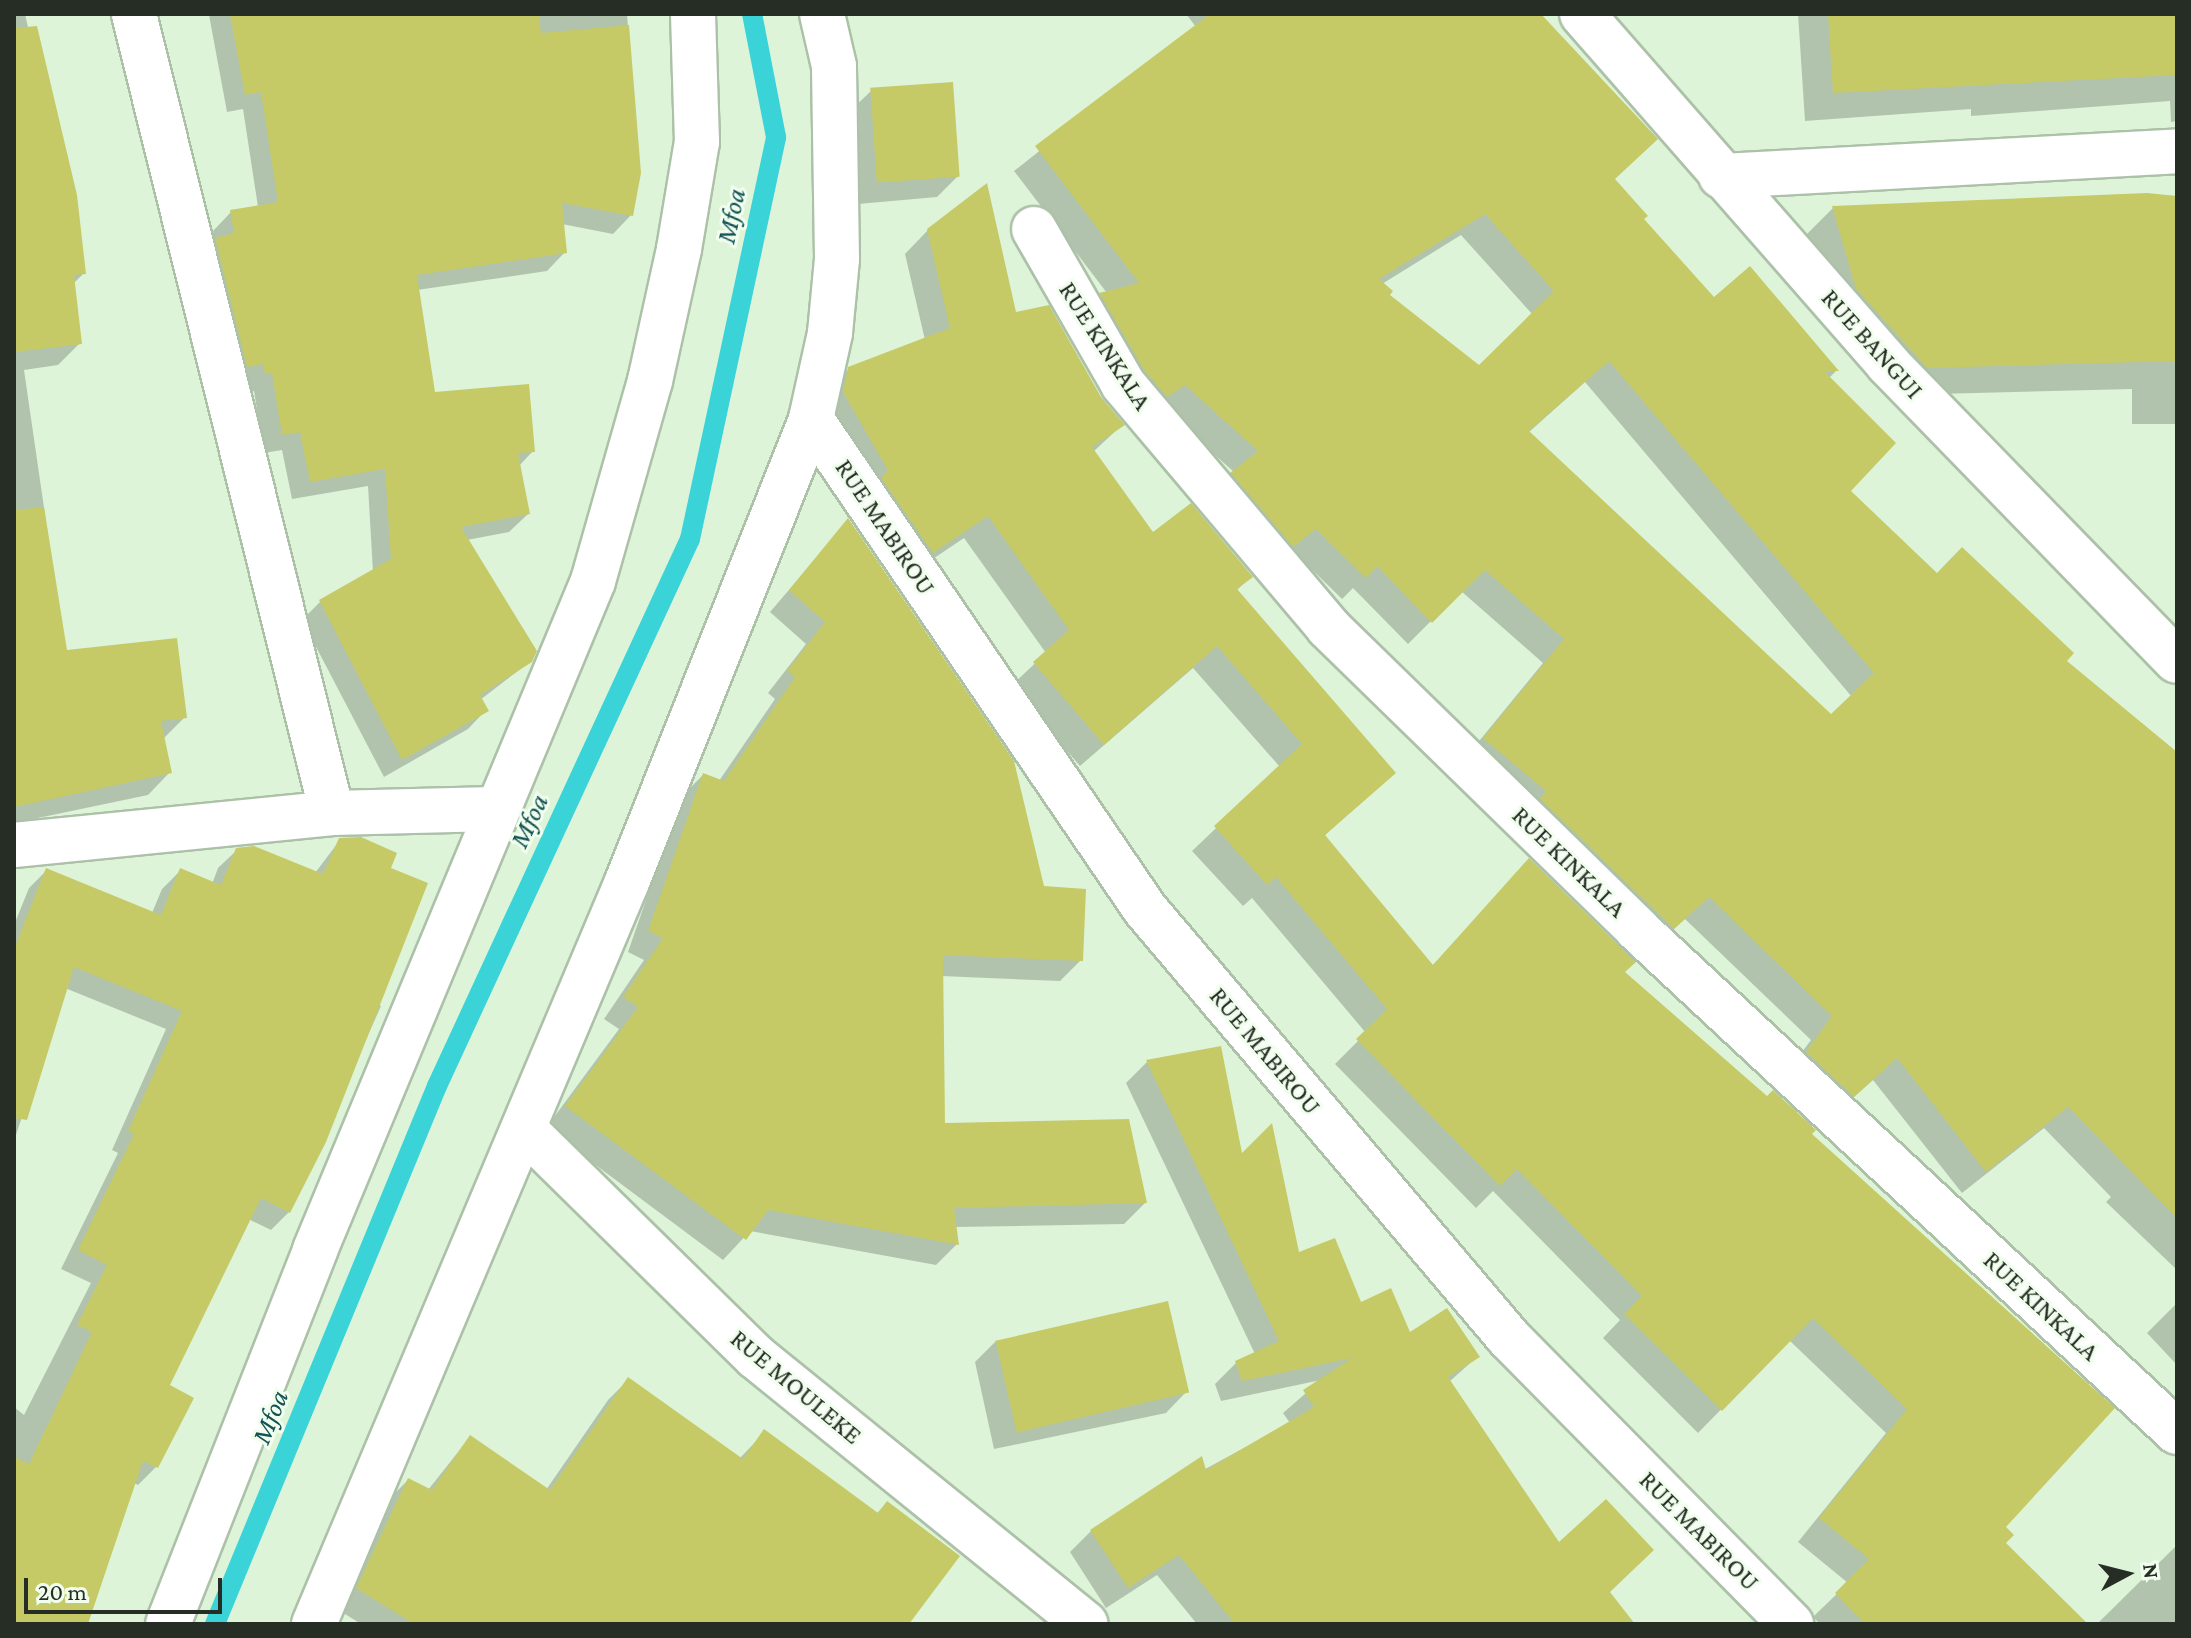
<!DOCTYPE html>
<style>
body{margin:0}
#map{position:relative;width:2191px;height:1638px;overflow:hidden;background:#def4d9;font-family:"Crimson Pro",serif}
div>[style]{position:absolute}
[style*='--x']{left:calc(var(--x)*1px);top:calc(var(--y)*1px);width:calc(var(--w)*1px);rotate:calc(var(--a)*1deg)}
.shadow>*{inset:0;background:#0003}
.stream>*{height:20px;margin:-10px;padding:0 10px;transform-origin:10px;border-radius:10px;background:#3ad3d8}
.building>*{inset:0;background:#c5ca67;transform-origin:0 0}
.roads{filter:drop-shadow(2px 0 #acc1a8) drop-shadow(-2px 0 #acc1a8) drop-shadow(0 2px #acc1a8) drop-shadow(0 -2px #acc1a8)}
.minor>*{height:44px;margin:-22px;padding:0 22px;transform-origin:22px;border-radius:22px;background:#fff}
span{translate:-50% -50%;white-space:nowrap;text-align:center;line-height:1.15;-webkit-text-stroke:6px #f1feee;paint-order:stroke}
.street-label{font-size:26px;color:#252d24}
.water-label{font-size:28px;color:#145355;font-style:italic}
.frame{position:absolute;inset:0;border:16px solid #252d24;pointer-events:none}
.north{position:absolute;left:2087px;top:1534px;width:80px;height:80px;-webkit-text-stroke:6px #f1feee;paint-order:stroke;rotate:83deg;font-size:22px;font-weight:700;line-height:32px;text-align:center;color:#252d24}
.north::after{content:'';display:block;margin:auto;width:28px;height:36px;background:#252d24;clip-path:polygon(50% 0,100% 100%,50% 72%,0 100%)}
.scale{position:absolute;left:24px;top:1578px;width:198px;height:36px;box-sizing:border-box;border:4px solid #252d24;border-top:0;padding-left:10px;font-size:24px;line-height:28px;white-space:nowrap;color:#252d24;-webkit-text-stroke:6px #f1feee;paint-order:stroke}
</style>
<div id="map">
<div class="shadow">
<div style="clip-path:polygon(14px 14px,25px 14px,84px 273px,73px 284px,80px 343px,58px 365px,24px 370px,65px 652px,185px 717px,163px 739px,170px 772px,148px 795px,14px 823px)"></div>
<div style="clip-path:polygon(199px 14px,627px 14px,639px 173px,631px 215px,613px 234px,562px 224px,565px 252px,547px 271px,417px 290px,434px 395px,533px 451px,519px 466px,528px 514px,509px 532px,467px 540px,531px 661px,480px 700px,486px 710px,468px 729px,384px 777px,302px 620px,320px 602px,373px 572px,368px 486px,292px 499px,282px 450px,264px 453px,254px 391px,247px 392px,198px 258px,215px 241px,213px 231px,231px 212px,258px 207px,243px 109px,227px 112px,209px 15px)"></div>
<div style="clip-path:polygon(evenodd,1186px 14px,1536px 14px,1613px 180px,1642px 219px,1714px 300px,1836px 371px,1829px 378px,1848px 491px,1936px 575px,2064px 661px,2177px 755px,2177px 1270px,2106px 1202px,2111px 1197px,2044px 1128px,1962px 1193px,1873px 1080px,1830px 1118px,1784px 1076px,1811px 1040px,1685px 919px,1649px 950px,1462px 762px,1543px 663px,1461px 591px,1408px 644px,1353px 588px,1342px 599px,1292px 550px,1209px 497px,1234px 472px,1161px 407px,1078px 317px,1107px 293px,1014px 171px,1196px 27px,1186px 14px,1461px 235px,1533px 315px,1479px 368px,1387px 295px,1382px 284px,1461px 235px,1186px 14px,1585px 382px,1852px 697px,1831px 717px,1528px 433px,1585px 382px)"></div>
<div style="clip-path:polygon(1798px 14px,2177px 14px,2177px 121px,2171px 122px,2170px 101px,1971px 116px,1971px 109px,1805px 121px)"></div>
<div style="clip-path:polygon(871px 91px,958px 176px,937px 197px,858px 204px,850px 111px)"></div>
<div style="clip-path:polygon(2147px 195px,2177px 196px,2177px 424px,2132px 424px,2132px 389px,1898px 395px,1805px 236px,1833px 208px)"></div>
<div style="clip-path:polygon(928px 230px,1122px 425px,1093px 452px,1152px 535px,1250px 577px,1236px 591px,1393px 773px,1324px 836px,1431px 967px,1529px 861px,1623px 972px,1809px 1135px,2003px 1527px,2003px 1543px,2085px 1624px,1820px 1624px,1813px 1617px,1848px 1583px,1798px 1542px,1886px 1433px,1789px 1340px,1698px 1433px,1603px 1338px,1620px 1320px,1493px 1191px,1476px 1208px,1335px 1064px,1366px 1033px,1252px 898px,1243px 906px,1192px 851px,1280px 767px,1193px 668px,1080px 766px,1011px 686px,1046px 653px,964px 538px,909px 575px,821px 416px,826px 392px,849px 369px,925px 340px,905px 254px)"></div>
<div style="clip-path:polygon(848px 521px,1081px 960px,1060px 981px,941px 976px,943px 1125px,1145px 1203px,1124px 1224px,955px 1227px,957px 1244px,936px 1265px,750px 1231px,723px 1260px,546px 1128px,619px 1029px,604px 1019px,644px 960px,628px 952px,682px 796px,703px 775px,719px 781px,775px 699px,768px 693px,806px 644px,770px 612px)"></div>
<div style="clip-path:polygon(340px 840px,389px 869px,376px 1003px,381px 1006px,289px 1212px,271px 1230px,248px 1219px,167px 1386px,191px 1398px,156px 1467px,138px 1485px,134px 1483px,87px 1624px,14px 1624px,14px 1407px,24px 1415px,91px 1283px,61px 1269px,118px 1153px,112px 1150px,166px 1029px,65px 988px,14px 1141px,14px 925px,29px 888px,47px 870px,152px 913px,162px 889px,180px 871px,212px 884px,218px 868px,237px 850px,315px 873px)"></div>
<div style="clip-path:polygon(1147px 1062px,1241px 1157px,1298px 1255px,1360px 1305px,1409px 1335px,1477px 1357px,1449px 1382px,1559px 1546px,1632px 1624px,1197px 1624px,1157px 1575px,1106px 1608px,1070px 1552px,1091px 1531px,1290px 1423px,1283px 1413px,1321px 1380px,1221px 1401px,1215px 1384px,1236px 1363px,1255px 1354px,1126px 1083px)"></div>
<div style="clip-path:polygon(2177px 1303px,2177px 1365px,2147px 1333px)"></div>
<div style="clip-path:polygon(996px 1341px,1186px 1392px,1166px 1413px,994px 1449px,975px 1362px)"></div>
<div style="clip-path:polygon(628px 1380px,739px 1459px,765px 1432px,876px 1514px,887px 1503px,906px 1624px,361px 1624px,337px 1609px,388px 1500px,408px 1480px,428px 1490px,470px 1437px,546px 1490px,608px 1400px)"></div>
<div style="clip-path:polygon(2177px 1545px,2177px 1624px,2097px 1624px)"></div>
</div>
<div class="stream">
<div style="--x:215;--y:1624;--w:582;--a:-67.58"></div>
<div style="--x:437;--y:1086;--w:603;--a:-65.18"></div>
<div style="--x:690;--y:539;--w:411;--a:-77.9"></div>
<div style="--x:776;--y:137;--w:125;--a:-101"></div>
</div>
<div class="building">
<div style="clip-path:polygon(230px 14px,539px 14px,541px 33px,629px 25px,641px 173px,633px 216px,562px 203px,567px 253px,417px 275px,435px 392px,529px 384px,535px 452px,518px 453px,530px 514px,461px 527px,537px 651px,532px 662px,480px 695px,489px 711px,402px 760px,319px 600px,391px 559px,385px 469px,310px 482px,300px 432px,282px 435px,272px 373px,265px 374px,263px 364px,247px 367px,215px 238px,234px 233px,230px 210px,278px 202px,261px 92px,245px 95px)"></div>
<div style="clip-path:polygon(evenodd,1210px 14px,1541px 14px,1658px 139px,1615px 179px,1648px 216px,1644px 219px,1714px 297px,1750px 266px,1839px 371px,1824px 371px,1896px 443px,1851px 491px,1937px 573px,1962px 547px,2074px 653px,2067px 661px,2177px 752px,2177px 1218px,2068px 1107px,1986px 1172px,1897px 1058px,1854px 1097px,1806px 1052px,1832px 1016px,1709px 897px,1674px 929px,1540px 799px,1546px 791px,1483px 738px,1564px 639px,1485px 570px,1432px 623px,1377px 566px,1366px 578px,1316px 529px,1293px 547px,1230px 473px,1258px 451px,1185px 385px,1167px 397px,1144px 370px,1099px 293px,1139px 283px,1035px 146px,1210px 14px,1485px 214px,1554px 291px,1479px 365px,1390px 295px,1393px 291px,1379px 279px,1485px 214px,1210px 14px,1609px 361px,1874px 673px,1831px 714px,1529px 431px,1609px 361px)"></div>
<div style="clip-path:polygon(1828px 14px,2177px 14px,2177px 75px,1833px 93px)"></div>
<div style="clip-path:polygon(37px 26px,77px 195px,86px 274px,74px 275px,82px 344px,14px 352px,14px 28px)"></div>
<div style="left:953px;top:82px;width:95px;height:83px;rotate:86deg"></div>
<div style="clip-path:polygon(987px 183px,1016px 312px,1049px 305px,1101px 397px,1125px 425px,1092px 447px,1153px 532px,1191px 503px,1253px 577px,1237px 589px,1396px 773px,1325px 835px,1433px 965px,1529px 858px,1636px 962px,1625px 972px,1767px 1096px,1773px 1090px,1816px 1130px,1812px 1134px,2115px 1408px,2006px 1527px,2014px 1535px,2006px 1543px,2088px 1624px,1865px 1624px,1835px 1593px,1869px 1559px,1819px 1518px,1907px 1409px,1813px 1318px,1722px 1411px,1624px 1314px,1642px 1296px,1517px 1169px,1500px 1186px,1356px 1039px,1387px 1009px,1276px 877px,1267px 885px,1214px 826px,1302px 744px,1217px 646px,1104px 745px,1033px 662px,1069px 630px,988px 516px,933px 553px,881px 478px,888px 470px,843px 392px,848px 367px,950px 328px,927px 229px)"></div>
<div style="clip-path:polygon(2147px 193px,2177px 196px,2177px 361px,1927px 368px,1856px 289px,1832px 206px)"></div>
<div style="clip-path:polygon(44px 507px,67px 650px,177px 638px,187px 718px,161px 721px,172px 773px,14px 807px,14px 510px)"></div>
<div style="clip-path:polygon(848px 518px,1014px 761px,1044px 886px,1086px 889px,1083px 961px,943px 955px,945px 1123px,1129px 1119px,1147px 1203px,954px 1208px,959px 1245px,768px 1210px,746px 1240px,565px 1106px,638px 1007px,623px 997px,663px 938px,648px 931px,703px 773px,724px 781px,795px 677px,787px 671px,825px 622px,789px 590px)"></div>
<div style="clip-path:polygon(361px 837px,397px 853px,391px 868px,428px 883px,326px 1142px,290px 1213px,261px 1198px,170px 1385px,194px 1398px,158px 1468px,143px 1461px,88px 1624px,14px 1624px,14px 1457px,29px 1464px,92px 1332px,77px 1325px,107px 1265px,78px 1250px,134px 1134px,128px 1131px,182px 1011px,74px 967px,27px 1120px,14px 1118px,14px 949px,46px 868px,161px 915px,180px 868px,221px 885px,236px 848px,254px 846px,323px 874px,339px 838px)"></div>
<div style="clip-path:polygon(1221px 1046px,1242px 1153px,1272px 1123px,1299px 1252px,1335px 1238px,1361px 1302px,1391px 1288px,1410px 1332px,1447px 1308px,1480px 1357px,1448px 1377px,1559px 1542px,1606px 1499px,1654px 1550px,1610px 1592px,1635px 1624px,1235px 1624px,1179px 1555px,1128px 1588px,1090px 1530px,1202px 1456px,1206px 1470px,1314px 1407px,1303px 1390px,1352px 1358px,1242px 1381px,1235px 1361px,1279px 1341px,1146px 1060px)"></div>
<div style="left:1168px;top:1301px;width:94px;height:177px;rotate:77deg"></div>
<div style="clip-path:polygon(628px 1377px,743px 1459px,764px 1429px,878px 1513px,887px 1501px,960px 1556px,909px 1624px,414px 1624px,356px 1588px,408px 1478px,432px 1490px,470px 1435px,550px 1490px)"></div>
</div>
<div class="roads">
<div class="minor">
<div style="--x:134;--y:14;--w:823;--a:76.08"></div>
<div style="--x:1582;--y:14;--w:465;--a:48.8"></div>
<div style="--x:1888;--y:364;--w:414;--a:45.8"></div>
<div style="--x:1721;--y:176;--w:457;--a:-3.1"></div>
<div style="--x:1034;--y:229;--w:179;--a:60.1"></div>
<div style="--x:1123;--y:384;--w:318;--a:49.8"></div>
<div style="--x:1328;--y:627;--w:432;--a:44.3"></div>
<div style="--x:1637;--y:929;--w:738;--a:42.97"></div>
<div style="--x:811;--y:419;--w:593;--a:55.72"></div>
<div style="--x:1145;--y:909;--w:563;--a:49.69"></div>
<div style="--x:1509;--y:1338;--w:402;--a:45.4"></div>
<div style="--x:14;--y:845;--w:320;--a:-5.7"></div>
<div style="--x:332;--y:813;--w:163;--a:-1.4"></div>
<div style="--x:524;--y:1129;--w:325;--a:44.5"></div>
<div style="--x:756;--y:1357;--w:424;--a:39"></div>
<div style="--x:168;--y:1624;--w:402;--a:-68.5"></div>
<div style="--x:315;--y:1250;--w:724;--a:-67.43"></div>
<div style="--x:593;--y:581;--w:208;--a:-74.1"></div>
<div style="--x:650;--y:381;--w:135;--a:-77.6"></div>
<div style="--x:679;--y:249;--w:109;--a:-80.5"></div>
<div style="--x:697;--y:142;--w:128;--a:-91.8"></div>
<div style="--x:314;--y:1624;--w:805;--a:-67.13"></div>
<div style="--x:627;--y:882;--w:498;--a:-68.3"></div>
<div style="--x:811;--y:419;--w:88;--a:-77.5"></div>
<div style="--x:830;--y:333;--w:74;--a:-84.6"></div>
<div style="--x:837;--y:259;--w:193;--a:-90.9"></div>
<div style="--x:834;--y:66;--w:53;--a:-103"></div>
</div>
</div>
<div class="street-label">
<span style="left:1872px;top:344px;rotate:48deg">RUE BANGUI</span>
<span style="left:1105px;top:346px;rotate:57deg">RUE KINKALA</span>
<span style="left:885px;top:527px;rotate:56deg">RUE MABIROU</span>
<span style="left:1569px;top:862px;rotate:44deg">RUE KINKALA</span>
<span style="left:1265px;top:1051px;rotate:50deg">RUE MABIROU</span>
<span style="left:2041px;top:1306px;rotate:43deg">RUE KINKALA</span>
<span style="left:796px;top:1387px;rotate:40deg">RUE MOULEKE</span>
<span style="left:1699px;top:1531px;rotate:45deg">RUE MABIROU</span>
</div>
<div class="water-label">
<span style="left:731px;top:216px;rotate:-78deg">Mfoa</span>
<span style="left:529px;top:821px;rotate:-65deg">Mfoa</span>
<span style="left:270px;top:1417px;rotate:-68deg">Mfoa</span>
</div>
<div class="frame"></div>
<div class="north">N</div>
<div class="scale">20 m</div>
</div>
